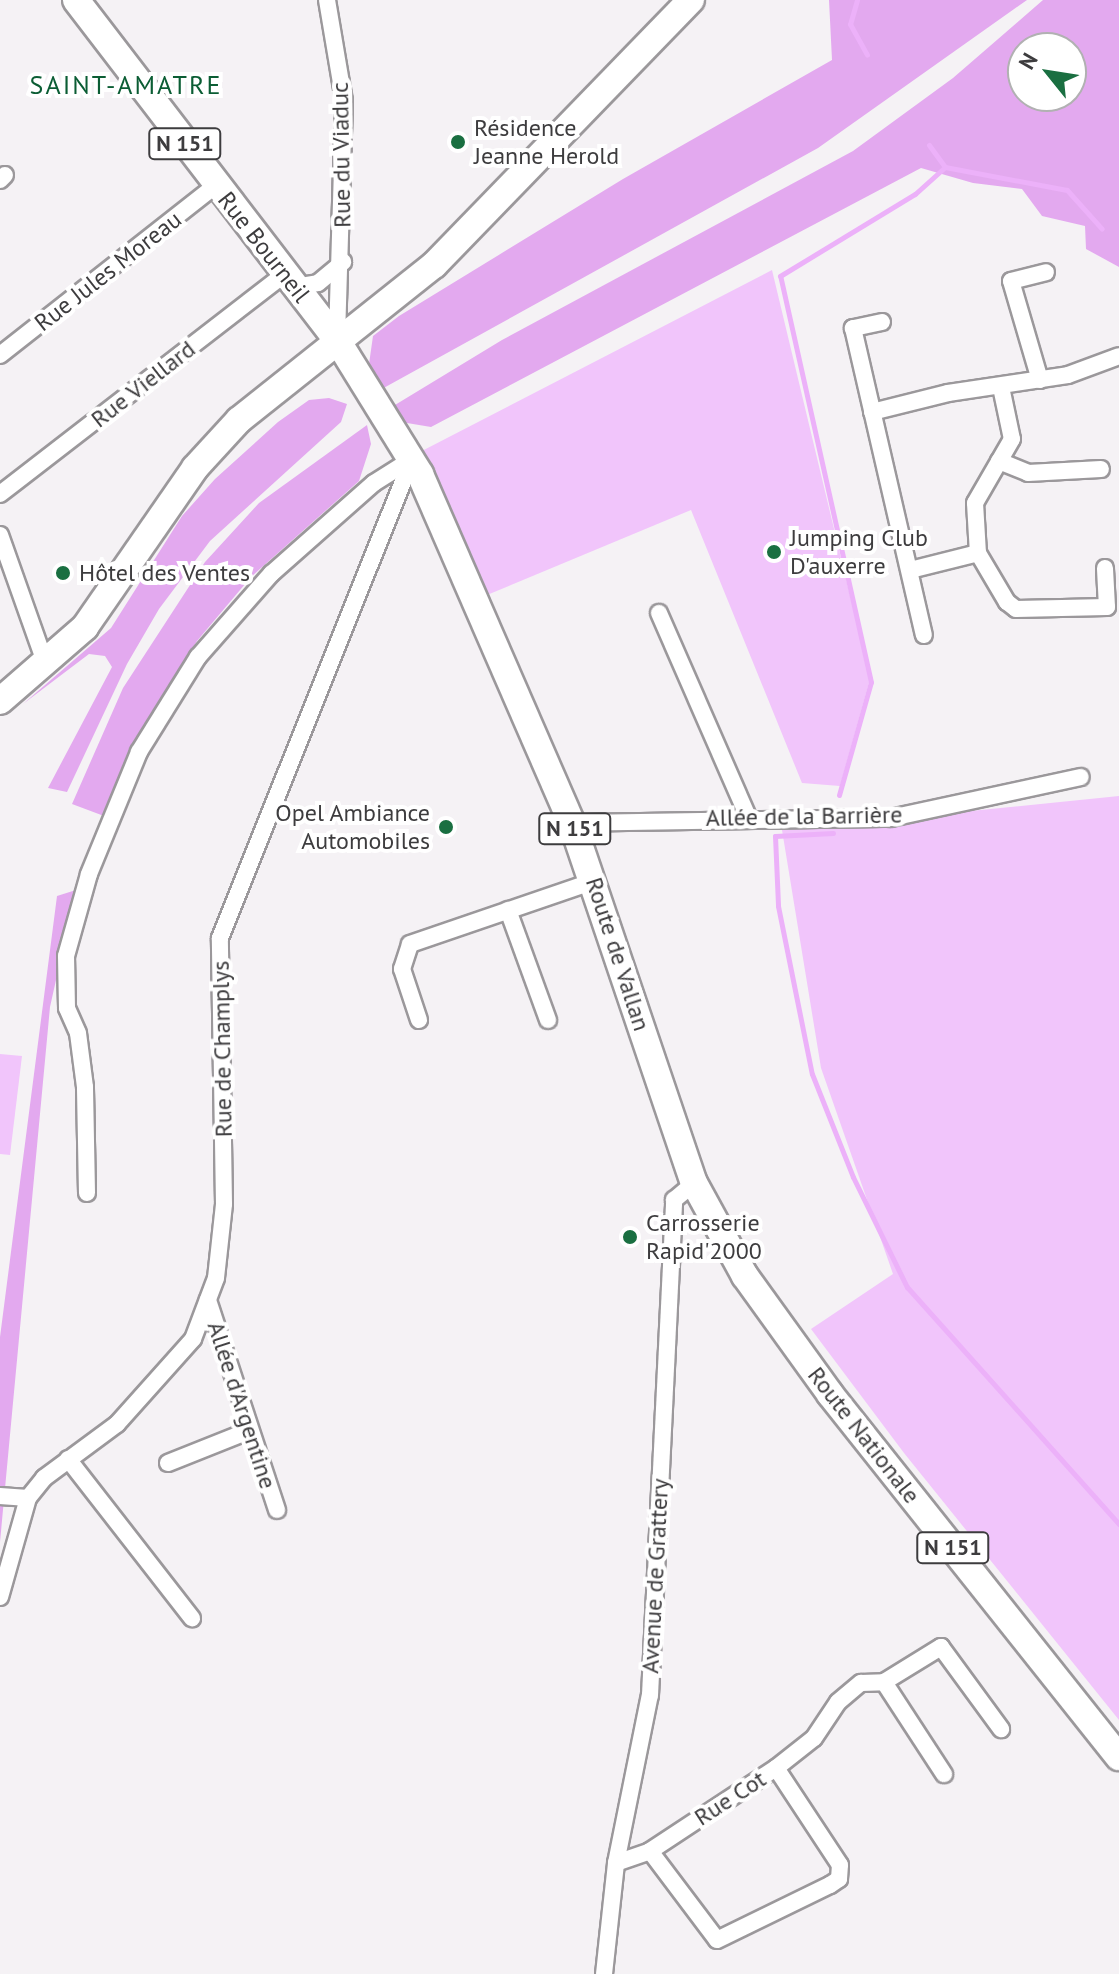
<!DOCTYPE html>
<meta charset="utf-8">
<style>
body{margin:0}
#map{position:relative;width:1119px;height:1974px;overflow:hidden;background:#f5f2f5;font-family:"PT Sans",sans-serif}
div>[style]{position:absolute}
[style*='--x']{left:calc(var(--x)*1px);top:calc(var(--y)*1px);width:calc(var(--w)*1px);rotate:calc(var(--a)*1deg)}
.green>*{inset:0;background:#f1c5fb}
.forest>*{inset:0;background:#e3a9ef}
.stream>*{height:5px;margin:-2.5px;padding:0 2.5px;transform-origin:2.5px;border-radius:2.5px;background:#ecb1f9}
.roads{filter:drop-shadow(2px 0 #9b989b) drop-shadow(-2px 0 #9b989b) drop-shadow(0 2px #9b989b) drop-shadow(0 -2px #9b989b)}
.street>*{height:16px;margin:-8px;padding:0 8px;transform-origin:8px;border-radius:8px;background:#fff}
.primary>*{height:26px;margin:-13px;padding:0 13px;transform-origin:13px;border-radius:13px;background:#fff}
.dots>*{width:22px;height:22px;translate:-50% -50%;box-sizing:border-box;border:4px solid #fff;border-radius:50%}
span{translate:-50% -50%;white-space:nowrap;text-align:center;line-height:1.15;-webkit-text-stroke:8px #fff;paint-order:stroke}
.shield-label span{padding:2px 6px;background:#fff;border:2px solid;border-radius:6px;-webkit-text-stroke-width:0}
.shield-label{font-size:22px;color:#3d3c3e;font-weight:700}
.poi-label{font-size:24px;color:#3d3c3e}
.left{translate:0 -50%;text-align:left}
.right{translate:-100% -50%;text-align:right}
.street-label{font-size:24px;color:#3d3c3e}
.neighbourhood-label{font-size:26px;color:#0b5d34;letter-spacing:2px}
.north{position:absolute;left:1007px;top:32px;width:80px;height:80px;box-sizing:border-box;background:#fff;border:2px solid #b1b1b2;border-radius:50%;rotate:300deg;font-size:22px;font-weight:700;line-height:32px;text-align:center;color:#3d3c3e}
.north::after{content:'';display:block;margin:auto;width:28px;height:36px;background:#1a6f41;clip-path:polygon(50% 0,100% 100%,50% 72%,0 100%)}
</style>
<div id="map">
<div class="green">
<div style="clip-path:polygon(772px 270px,870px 679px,840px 786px,802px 783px,691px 510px,487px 595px,418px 453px)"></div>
<div style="clip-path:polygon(1119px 796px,1119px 1720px,904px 1453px,811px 1329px,893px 1274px,821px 1068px,782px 830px)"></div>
<div style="clip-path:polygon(0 1054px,22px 1056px,10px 1155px,0 1154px)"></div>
</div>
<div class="forest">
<div style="clip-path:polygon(829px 0,1027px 0,818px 148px,380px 390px,369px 364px,373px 336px,399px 316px,623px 179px,832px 60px)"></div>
<div style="clip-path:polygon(evenodd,1043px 0,1119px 0,1119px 267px,1086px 249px,1085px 226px,1042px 216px,1022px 189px,973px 183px,921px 168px,431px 427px,401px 422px,390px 408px,502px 340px,853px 151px,953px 78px,1043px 0,1023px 48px,1071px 48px,1071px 96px,1023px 96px,1023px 48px)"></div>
<div style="clip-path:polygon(329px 398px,347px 404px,341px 422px,210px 541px,159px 609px,127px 664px,67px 792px,48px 788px,112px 667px,105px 656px,89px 654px,23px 704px,111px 628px,182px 516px,215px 479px,278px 422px,309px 400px)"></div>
<div style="clip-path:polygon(367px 425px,371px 444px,359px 481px,251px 577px,197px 641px,129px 753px,104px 816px,72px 804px,123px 688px,205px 562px,259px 503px)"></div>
<div style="clip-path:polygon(76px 890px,50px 1007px,0 1542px,0 1337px,57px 896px)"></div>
</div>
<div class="stream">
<div style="--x:857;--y:0;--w:25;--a:106"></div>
<div style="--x:850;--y:24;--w:35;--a:61"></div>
<div style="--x:929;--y:145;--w:27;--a:54"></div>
<div style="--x:945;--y:167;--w:124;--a:10.7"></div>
<div style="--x:1067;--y:190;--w:52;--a:48.1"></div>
<div style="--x:839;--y:795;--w:117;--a:-74.2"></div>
<div style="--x:871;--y:682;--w:416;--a:-102.6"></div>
<div style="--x:780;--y:276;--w:158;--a:-31.3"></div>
<div style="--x:915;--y:194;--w:40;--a:-42"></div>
<div style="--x:833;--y:833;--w:58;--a:177"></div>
<div style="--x:775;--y:836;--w:70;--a:87.5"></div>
<div style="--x:778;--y:906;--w:171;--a:78.6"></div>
<div style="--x:812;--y:1074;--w:111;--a:68.3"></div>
<div style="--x:853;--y:1177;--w:123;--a:63.9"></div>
<div style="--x:907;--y:1287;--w:318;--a:48.2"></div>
</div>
<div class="roads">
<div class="street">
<div style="--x:327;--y:0;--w:102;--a:80.4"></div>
<div style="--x:344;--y:101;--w:239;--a:91.7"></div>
<div style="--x:0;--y:180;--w:7;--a:-45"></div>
<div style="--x:295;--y:287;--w:23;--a:-10"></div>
<div style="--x:318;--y:283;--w:33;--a:-40"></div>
<div style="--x:882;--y:322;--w:30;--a:168"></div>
<div style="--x:853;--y:328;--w:315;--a:77"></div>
<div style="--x:0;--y:355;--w:275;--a:-38.2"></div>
<div style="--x:1040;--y:380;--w:103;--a:-106.3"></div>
<div style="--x:1011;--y:281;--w:36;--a:-14"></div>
<div style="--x:1001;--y:387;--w:53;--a:78.1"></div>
<div style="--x:1012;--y:439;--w:74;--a:120"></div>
<div style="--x:975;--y:503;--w:50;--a:86.6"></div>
<div style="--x:978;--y:553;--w:57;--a:59.4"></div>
<div style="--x:1007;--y:602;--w:11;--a:38"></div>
<div style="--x:1016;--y:609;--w:91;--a:-1.3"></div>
<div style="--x:1107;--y:607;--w:39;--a:-93"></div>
<div style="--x:872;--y:412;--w:78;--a:-14"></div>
<div style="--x:948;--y:393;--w:121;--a:-8.5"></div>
<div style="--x:1068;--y:375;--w:54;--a:-20.4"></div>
<div style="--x:999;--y:461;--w:31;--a:22"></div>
<div style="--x:1028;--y:473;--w:73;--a:-3.1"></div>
<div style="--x:0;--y:494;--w:360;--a:-37.7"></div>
<div style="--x:0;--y:535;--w:138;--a:70.5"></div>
<div style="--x:910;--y:570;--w:70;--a:-14"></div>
<div style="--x:659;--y:613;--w:223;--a:66.4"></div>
<div style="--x:572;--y:823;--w:319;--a:-0.9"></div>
<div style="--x:891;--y:818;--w:194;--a:-12.2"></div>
<div style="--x:508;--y:910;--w:117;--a:70"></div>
<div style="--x:419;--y:1020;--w:54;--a:-108.4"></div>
<div style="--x:402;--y:969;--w:26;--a:-72"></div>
<div style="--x:410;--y:944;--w:194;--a:-18.9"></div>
<div style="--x:87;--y:1193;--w:106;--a:-91.1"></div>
<div style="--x:85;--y:1087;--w:54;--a:-97.4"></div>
<div style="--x:78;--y:1033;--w:27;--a:-114"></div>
<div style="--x:67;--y:1008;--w:52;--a:-91.1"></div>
<div style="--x:66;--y:956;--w:85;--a:-74.3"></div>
<div style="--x:89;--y:874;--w:132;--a:-67.7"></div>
<div style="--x:139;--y:752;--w:112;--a:-58.2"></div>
<div style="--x:198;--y:657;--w:111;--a:-48.7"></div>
<div style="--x:271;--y:574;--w:137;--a:-41.5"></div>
<div style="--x:374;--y:483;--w:45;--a:-32.3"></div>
<div style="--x:208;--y:1300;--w:221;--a:71.8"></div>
<div style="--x:68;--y:1459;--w:202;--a:52.1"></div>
<div style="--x:168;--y:1463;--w:79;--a:-21.7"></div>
<div style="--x:241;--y:1434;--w:20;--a:-81"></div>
<div style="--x:0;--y:1496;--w:28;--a:4"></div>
<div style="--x:0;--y:1597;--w:103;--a:-74.2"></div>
<div style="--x:28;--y:1498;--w:26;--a:-51"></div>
<div style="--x:44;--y:1478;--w:91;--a:-36.5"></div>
<div style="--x:117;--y:1424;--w:114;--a:-48.2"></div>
<div style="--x:193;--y:1339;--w:65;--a:-69.3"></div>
<div style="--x:216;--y:1278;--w:74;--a:-83.8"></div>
<div style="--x:224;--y:1204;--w:266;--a:-90.9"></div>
<div style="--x:220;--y:938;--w:516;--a:-68.16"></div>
<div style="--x:884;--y:1682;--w:110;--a:56.9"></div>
<div style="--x:650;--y:1851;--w:111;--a:53"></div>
<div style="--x:717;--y:1940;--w:126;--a:-26"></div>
<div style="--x:830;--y:1885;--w:11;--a:-34"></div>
<div style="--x:839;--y:1879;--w:14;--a:-86"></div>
<div style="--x:840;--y:1865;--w:116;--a:-123.4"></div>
<div style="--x:616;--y:1863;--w:36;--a:-19"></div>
<div style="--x:650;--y:1851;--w:151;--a:-33.4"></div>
<div style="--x:776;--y:1768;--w:48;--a:-38.3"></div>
<div style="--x:814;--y:1738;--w:43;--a:-56.3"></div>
<div style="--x:838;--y:1702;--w:30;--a:-40"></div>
<div style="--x:861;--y:1683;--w:23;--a:-2"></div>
<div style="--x:884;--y:1682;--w:67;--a:-31.6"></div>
<div style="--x:941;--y:1647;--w:102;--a:53.8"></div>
<div style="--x:604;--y:1974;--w:112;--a:-83.8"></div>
<div style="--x:616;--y:1863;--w:171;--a:-78.6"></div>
<div style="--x:650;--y:1695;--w:496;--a:-87.2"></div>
<div style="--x:674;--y:1200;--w:26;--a:-40"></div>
</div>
<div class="primary">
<div style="--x:76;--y:0;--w:429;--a:52.5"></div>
<div style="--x:337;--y:340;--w:158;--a:58.2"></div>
<div style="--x:420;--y:474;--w:381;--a:66.5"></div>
<div style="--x:572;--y:823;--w:380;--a:71.3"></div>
<div style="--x:694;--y:1183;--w:106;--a:61.3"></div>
<div style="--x:745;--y:1276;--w:145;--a:54.2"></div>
<div style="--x:830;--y:1394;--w:464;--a:51.5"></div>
<div style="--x:0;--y:701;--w:113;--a:-41"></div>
<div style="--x:85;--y:627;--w:193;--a:-55.3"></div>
<div style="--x:195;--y:468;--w:65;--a:-47.5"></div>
<div style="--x:239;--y:420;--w:249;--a:-38.5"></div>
<div style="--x:434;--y:265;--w:369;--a:-45.9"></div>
</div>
</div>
<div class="dots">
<div style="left:458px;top:142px;background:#1a6f41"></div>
<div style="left:774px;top:552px;background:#1a6f41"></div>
<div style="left:63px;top:573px;background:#1a6f41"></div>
<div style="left:446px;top:827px;background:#1a6f41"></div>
<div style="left:630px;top:1237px;background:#1a6f41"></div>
</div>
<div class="shield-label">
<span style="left:185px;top:144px">N 151</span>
<span style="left:575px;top:829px">N 151</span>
<span style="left:953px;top:1548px">N 151</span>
</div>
<div class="poi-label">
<span class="left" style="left:474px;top:142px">Résidence<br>Jeanne Herold</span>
<span class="left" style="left:790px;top:552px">Jumping Club<br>D'auxerre</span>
<span class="left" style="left:79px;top:573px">Hôtel des Ventes</span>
<span class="right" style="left:430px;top:827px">Opel Ambiance<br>Automobiles</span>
<span class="left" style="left:646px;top:1237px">Carrosserie<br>Rapid'2000</span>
</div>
<div class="street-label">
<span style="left:341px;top:155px;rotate:-91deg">Rue du Viaduc</span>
<span style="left:264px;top:247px;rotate:52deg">Rue Bourneil</span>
<span style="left:108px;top:271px;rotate:-38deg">Rue Jules Moreau</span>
<span style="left:143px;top:384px;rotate:-38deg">Rue Viellard</span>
<span style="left:804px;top:816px;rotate:-1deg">Allée de la Barrière</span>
<span style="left:618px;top:954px;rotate:72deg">Route de Vallan</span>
<span style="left:222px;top:1049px;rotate:-91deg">Rue de Champlys</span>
<span style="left:242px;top:1405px;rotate:72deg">Allée d'Argentine</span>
<span style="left:864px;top:1435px;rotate:52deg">Route Nationale</span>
<span style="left:655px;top:1576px;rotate:-87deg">Avenue de Grattery</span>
<span style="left:730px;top:1798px;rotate:-33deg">Rue Cot</span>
</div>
<div class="neighbourhood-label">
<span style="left:126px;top:85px">SAINT-AMATRE</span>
</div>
<div class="north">N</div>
</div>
